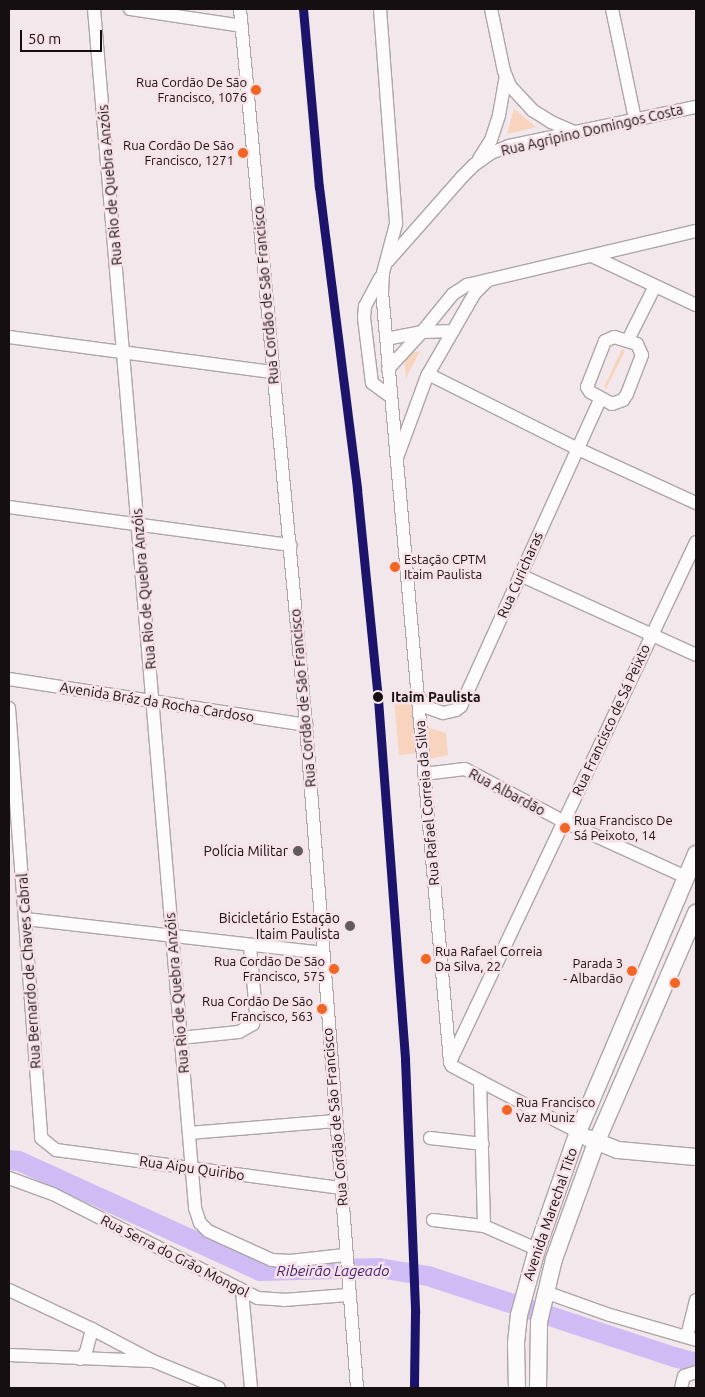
<!DOCTYPE html>
<meta charset="utf-8">
<style>
body{margin:0}
#map{position:relative;width:705px;height:1397px;overflow:hidden;background:#f2e7ea;font-family:Ubuntu,sans-serif}
div>[style]{position:absolute}
[style*='--x']{left:calc(var(--x)*1px);top:calc(var(--y)*1px);width:calc(var(--w)*1px);rotate:calc(var(--a)*1deg)}
.green>*{inset:0;background:#f8d4be}
.river>*{height:20px;margin:-10px;padding:0 10px;transform-origin:10px;border-radius:10px;background:#cfbcf5}
.roads{filter:drop-shadow(1px 0 #ada5a7) drop-shadow(-1px 0 #ada5a7) drop-shadow(0 1px #ada5a7) drop-shadow(0 -1px #ada5a7)}
.minor>*{height:12px;margin:-6px;padding:0 6px;transform-origin:6px;border-radius:6px;background:#fdfbfc}
.major>*{height:16px;margin:-8px;padding:0 8px;transform-origin:8px;border-radius:8px;background:#fdfbfc}
.rail-1>*{height:9px;margin:-4.5px;padding:0 4.5px;transform-origin:4.5px;border-radius:4.5px;background:#1c146b}
.dots>*{width:14px;height:14px;translate:-50% -50%;box-sizing:border-box;border:2px solid #f7e2e8;border-radius:50%}
span{translate:-50% -50%;white-space:nowrap;text-align:center;line-height:1.15;-webkit-text-stroke:5px #f7e2e8;paint-order:stroke}
.bus-label{font-size:13px;color:#150f11}
.right{translate:-100% -50%;text-align:right}
.left{translate:0 -50%;text-align:left}
.street-label{font-size:14px;color:#150f11}
.stop-label{font-size:14px;color:#150f11;font-weight:700}
.poi-label{font-size:14px;color:#150f11}
.water-label{font-size:15px;color:#411d77;font-style:italic}
.frame{position:absolute;inset:0;border:10px solid #150f11;pointer-events:none}
.scale{position:absolute;left:20px;top:30px;width:82px;height:22px;box-sizing:border-box;border:2px solid #150f11;border-top:0;padding-left:6px;font-size:15px;line-height:18px;white-space:nowrap;color:#150f11;-webkit-text-stroke:4px #f7e2e8;paint-order:stroke}
</style>
<div id="map">
<div class="green">
<div style="clip-path:polygon(514px 109px,535px 126px,537px 127px,507px 134px)"></div>
<div style="clip-path:polygon(622px 349px,625px 351px,606px 389px,604px 387px)"></div>
<div style="clip-path:polygon(420px 351px,408px 374px,406px 380px,404px 354px)"></div>
<div style="clip-path:polygon(416px 698px,426px 727px,446px 733px,448px 755px,429px 759px,420px 753px,399px 755px,394px 700px)"></div>
</div>
<div class="river">
<div style="--x:9;--y:1160;--w:10;--a:6"></div>
<div style="--x:19;--y:1161;--w:265;--a:24.5"></div>
<div style="--x:260;--y:1271;--w:119;--a:-1.4"></div>
<div style="--x:379;--y:1268;--w:50;--a:9.3"></div>
<div style="--x:428;--y:1276;--w:259;--a:18.2"></div>
<div style="--x:674;--y:1357;--w:23;--a:15"></div>
</div>
<div class="roads">
<div class="minor">
<div style="--x:94;--y:9;--w:1203;--a:85.18"></div>
<div style="--x:195;--y:1208;--w:16;--a:72"></div>
<div style="--x:200;--y:1223;--w:11;--a:45"></div>
<div style="--x:208;--y:1231;--w:70;--a:24.4"></div>
<div style="--x:272;--y:1260;--w:18;--a:3"></div>
<div style="--x:290;--y:1261;--w:55;--a:-6.2"></div>
<div style="--x:130;--y:9;--w:113;--a:8.6"></div>
<div style="--x:240;--y:9;--w:719;--a:84.73"></div>
<div style="--x:306;--y:725;--w:665;--a:85.6"></div>
<div style="--x:380;--y:9;--w:216;--a:85.7"></div>
<div style="--x:396;--y:224;--w:51;--a:104.9"></div>
<div style="--x:383;--y:273;--w:18;--a:93"></div>
<div style="--x:382;--y:291;--w:774;--a:84.96"></div>
<div style="--x:491;--y:9;--w:63;--a:78.2"></div>
<div style="--x:504;--y:71;--w:16;--a:68"></div>
<div style="--x:510;--y:86;--w:33;--a:47"></div>
<div style="--x:532;--y:110;--w:22;--a:32"></div>
<div style="--x:551;--y:122;--w:26;--a:23"></div>
<div style="--x:612;--y:9;--w:112;--a:78.2"></div>
<div style="--x:479;--y:159;--w:22;--a:-58"></div>
<div style="--x:491;--y:140;--w:26;--a:-72"></div>
<div style="--x:499;--y:115;--w:39;--a:-80"></div>
<div style="--x:592;--y:256;--w:115;--a:25.2"></div>
<div style="--x:388;--y:261;--w:112;--a:-48.6"></div>
<div style="--x:462;--y:177;--w:17;--a:-45"></div>
<div style="--x:474;--y:165;--w:21;--a:-35"></div>
<div style="--x:491;--y:153;--w:19;--a:-21"></div>
<div style="--x:509;--y:146;--w:191;--a:-11.8"></div>
<div style="--x:380;--y:278;--w:32;--a:118"></div>
<div style="--x:365;--y:306;--w:12;--a:95"></div>
<div style="--x:364;--y:318;--w:65;--a:83"></div>
<div style="--x:372;--y:383;--w:22;--a:36"></div>
<div style="--x:9;--y:337;--w:265;--a:7.6"></div>
<div style="--x:614;--y:337;--w:24;--a:17"></div>
<div style="--x:637;--y:344;--w:12;--a:66"></div>
<div style="--x:642;--y:355;--w:42;--a:111"></div>
<div style="--x:627;--y:394;--w:7;--a:124"></div>
<div style="--x:623;--y:400;--w:12;--a:160"></div>
<div style="--x:612;--y:404;--w:25;--a:-151"></div>
<div style="--x:590;--y:392;--w:6;--a:-121"></div>
<div style="--x:587;--y:387;--w:49;--a:-68.6"></div>
<div style="--x:605;--y:341;--w:10;--a:-24"></div>
<div style="--x:386;--y:339;--w:37;--a:-11"></div>
<div style="--x:422;--y:332;--w:49;--a:-50.8"></div>
<div style="--x:453;--y:294;--w:17;--a:-33"></div>
<div style="--x:467;--y:285;--w:235;--a:-13.3"></div>
<div style="--x:628;--y:340;--w:60;--a:-63.4"></div>
<div style="--x:388;--y:369;--w:50;--a:-47.4"></div>
<div style="--x:422;--y:332;--w:31;--a:-2"></div>
<div style="--x:428;--y:374;--w:168;--a:26.6"></div>
<div style="--x:578;--y:449;--w:130;--a:24.6"></div>
<div style="--x:398;--y:455;--w:84;--a:-69.8"></div>
<div style="--x:427;--y:376;--w:96;--a:-60"></div>
<div style="--x:475;--y:293;--w:17;--a:-45"></div>
<div style="--x:9;--y:507;--w:284;--a:7.7"></div>
<div style="--x:520;--y:575;--w:193;--a:24.4"></div>
<div style="--x:9;--y:679;--w:301;--a:8.8"></div>
<div style="--x:417;--y:696;--w:17;--a:45"></div>
<div style="--x:429;--y:708;--w:15;--a:20"></div>
<div style="--x:443;--y:713;--w:13;--a:-13"></div>
<div style="--x:456;--y:710;--w:6;--a:-39"></div>
<div style="--x:461;--y:706;--w:338;--a:-65.6"></div>
<div style="--x:9;--y:708;--w:431;--a:85.7"></div>
<div style="--x:41;--y:1138;--w:19;--a:39"></div>
<div style="--x:56;--y:1150;--w:288;--a:7.6"></div>
<div style="--x:424;--y:774;--w:41;--a:-7"></div>
<div style="--x:465;--y:769;--w:111;--a:28"></div>
<div style="--x:563;--y:821;--w:135;--a:24.5"></div>
<div style="--x:25;--y:919;--w:299;--a:6.5"></div>
<div style="--x:180;--y:1038;--w:59;--a:-5.8"></div>
<div style="--x:239;--y:1032;--w:16;--a:-30"></div>
<div style="--x:253;--y:1024;--w:12;--a:-76"></div>
<div style="--x:256;--y:1012;--w:66;--a:-95.2"></div>
<div style="--x:450;--y:1062;--w:575;--a:-64.68"></div>
<div style="--x:450;--y:1062;--w:4;--a:63"></div>
<div style="--x:452;--y:1066;--w:32;--a:28"></div>
<div style="--x:480;--y:1081;--w:110;--a:27.5"></div>
<div style="--x:480;--y:1081;--w:145;--a:88.4"></div>
<div style="--x:189;--y:1133;--w:147;--a:-4.7"></div>
<div style="--x:430;--y:1138;--w:53;--a:6.5"></div>
<div style="--x:9;--y:1178;--w:47;--a:20"></div>
<div style="--x:53;--y:1194;--w:230;--a:26.9"></div>
<div style="--x:258;--y:1298;--w:26;--a:4"></div>
<div style="--x:284;--y:1300;--w:64;--a:-4.5"></div>
<div style="--x:433;--y:1220;--w:51;--a:6.7"></div>
<div style="--x:484;--y:1226;--w:58;--a:23.5"></div>
<div style="--x:9;--y:1290;--w:92;--a:25.2"></div>
<div style="--x:92;--y:1329;--w:69;--a:27.7"></div>
<div style="--x:153;--y:1361;--w:71;--a:22.2"></div>
<div style="--x:242;--y:1291;--w:97;--a:84.7"></div>
<div style="--x:545;--y:1292;--w:69;--a:19.5"></div>
<div style="--x:610;--y:1315;--w:90;--a:16.2"></div>
<div style="--x:687;--y:1336;--w:37;--a:-76"></div>
<div style="--x:9;--y:1355;--w:142;--a:2.4"></div>
<div style="--x:80;--y:1359;--w:9;--a:-49"></div>
<div style="--x:86;--y:1352;--w:24;--a:-75"></div>
<div style="--x:681;--y:1388;--w:12;--a:-76"></div>
<div style="--x:684;--y:1376;--w:13;--a:-18"></div>
</div>
<div class="major">
<div style="--x:588;--y:1138;--w:32;--a:22"></div>
<div style="--x:618;--y:1150;--w:78;--a:5.1"></div>
<div style="--x:517;--y:1388;--w:45;--a:-91.3"></div>
<div style="--x:516;--y:1343;--w:28;--a:-84"></div>
<div style="--x:519;--y:1315;--w:68;--a:-74.7"></div>
<div style="--x:537;--y:1249;--w:124;--a:-70.7"></div>
<div style="--x:578;--y:1132;--w:302;--a:-67"></div>
<div style="--x:538;--y:1388;--w:66;--a:-89.1"></div>
<div style="--x:539;--y:1322;--w:65;--a:-76.6"></div>
<div style="--x:554;--y:1259;--w:123;--a:-70.1"></div>
<div style="--x:596;--y:1143;--w:251;--a:-66.5"></div>
</div>
</div>
<div class="rail-1">
<div style="--x:303;--y:9;--w:179;--a:84.9"></div>
<div style="--x:319;--y:187;--w:304;--a:82.8"></div>
<div style="--x:357;--y:489;--w:211;--a:84.3"></div>
<div style="--x:378;--y:699;--w:361;--a:85.7"></div>
<div style="--x:405;--y:1059;--w:254;--a:87.7"></div>
<div style="--x:415;--y:1313;--w:75;--a:90.8"></div>
</div>
<div class="dots">
<div style="left:256px;top:90px;background:#f26522"></div>
<div style="left:243px;top:153px;background:#f26522"></div>
<div style="left:395px;top:567px;background:#f26522"></div>
<div style="left:378px;top:697px;background:#150f11"></div>
<div style="left:565px;top:828px;background:#f26522"></div>
<div style="left:298px;top:851px;background:#625b5d"></div>
<div style="left:350px;top:926px;background:#625b5d"></div>
<div style="left:426px;top:959px;background:#f26522"></div>
<div style="left:334px;top:969px;background:#f26522"></div>
<div style="left:632px;top:971px;background:#f26522"></div>
<div style="left:675px;top:983px;background:#f26522"></div>
<div style="left:322px;top:1009px;background:#f26522"></div>
<div style="left:507px;top:1110px;background:#f26522"></div>
</div>
<div class="bus-label">
<span class="right" style="left:247px;top:90px">Rua Cordão De São<br>Francisco, 1076</span>
<span class="right" style="left:234px;top:153px">Rua Cordão De São<br>Francisco, 1271</span>
<span class="left" style="left:404px;top:567px">Estação CPTM<br>Itaim Paulista</span>
<span class="left" style="left:574px;top:828px">Rua Francisco De<br>Sá Peixoto, 14</span>
<span class="left" style="left:435px;top:959px">Rua Rafael Correia<br>Da Silva, 22</span>
<span class="right" style="left:325px;top:969px">Rua Cordão De São<br>Francisco, 575</span>
<span class="right" style="left:623px;top:971px">Parada 3<br>- Albardão</span>
<span class="right" style="left:313px;top:1009px">Rua Cordão De São<br>Francisco, 563</span>
<span class="left" style="left:516px;top:1110px">Rua Francisco<br>Vaz Muniz</span>
</div>
<div class="street-label">
<span style="left:592px;top:130px;rotate:-13deg">Rua Agripino Domingos Costa</span>
<span style="left:110px;top:185px;rotate:-95deg">Rua Rio de Quebra Anzóis</span>
<span style="left:266px;top:295px;rotate:-95deg">Rua Cordão de São Francisco</span>
<span style="left:520px;top:575px;rotate:-66deg">Rua Curicharas</span>
<span style="left:144px;top:589px;rotate:-95deg">Rua Rio de Quebra Anzóis</span>
<span style="left:303px;top:698px;rotate:-95deg">Rua Cordão de São Francisco</span>
<span style="left:157px;top:702px;rotate:9deg">Avenida Bráz da Rocha Cardoso</span>
<span style="left:611px;top:720px;rotate:-65deg">Rua Francisco de Sá Peixto</span>
<span style="left:507px;top:792px;rotate:28deg">Rua Albardão</span>
<span style="left:427px;top:803px;rotate:-95deg">Rua Rafael Correia da Silva</span>
<span style="left:29px;top:971px;rotate:-94deg">Rua Bernardo de Chaves Cabral</span>
<span style="left:177px;top:993px;rotate:-95deg">Rua Rio de Quebra Anzóis</span>
<span style="left:335px;top:1117px;rotate:-95deg">Rua Cordão de São Francisco</span>
<span style="left:192px;top:1168px;rotate:8deg">Rua Aipu Quiribo</span>
<span style="left:550px;top:1214px;rotate:-71deg">Avenida Marechal Tito</span>
<span style="left:175px;top:1256px;rotate:27deg">Rua Serra do Grão Mongol</span>
</div>
<div class="stop-label">
<span class="left" style="left:391px;top:697px">Itaim Paulista</span>
</div>
<div class="poi-label">
<span class="right" style="left:288px;top:851px">Polícia Militar</span>
<span class="right" style="left:340px;top:926px">Bicicletário Estação<br>Itaim Paulista</span>
</div>
<div class="water-label">
<span style="left:333px;top:1271px">Ribeirão Lageado</span>
</div>
<div class="frame"></div>
<div class="scale">50 m</div>
</div>
